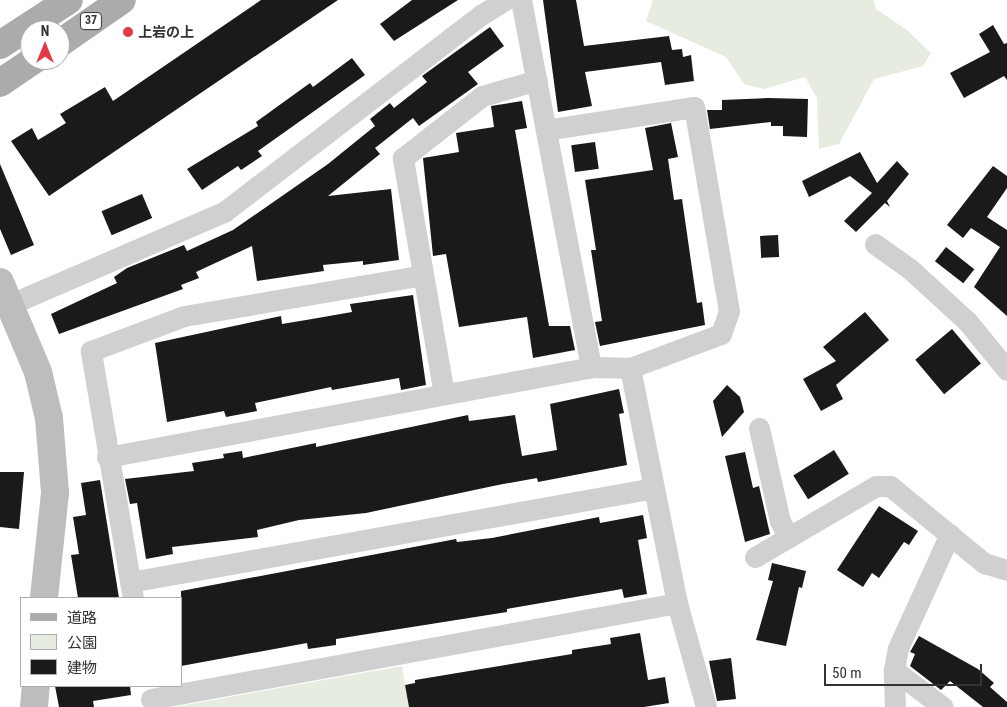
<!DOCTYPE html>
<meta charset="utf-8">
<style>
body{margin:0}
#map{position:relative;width:1007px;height:707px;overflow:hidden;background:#fff;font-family:"Roboto Condensed","Noto Sans JP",sans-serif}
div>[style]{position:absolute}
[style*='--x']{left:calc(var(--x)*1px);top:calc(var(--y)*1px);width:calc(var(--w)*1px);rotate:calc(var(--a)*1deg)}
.green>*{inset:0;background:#e6ecdf}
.building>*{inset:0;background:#1a1a1a;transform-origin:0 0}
.street>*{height:21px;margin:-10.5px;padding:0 10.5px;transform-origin:10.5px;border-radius:10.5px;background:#d0d0d0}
.secondary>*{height:28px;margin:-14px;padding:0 14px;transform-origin:14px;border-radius:14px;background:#bdbdbd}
.primary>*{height:28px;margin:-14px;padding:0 14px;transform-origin:14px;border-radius:14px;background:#ababab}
.dots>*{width:14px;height:14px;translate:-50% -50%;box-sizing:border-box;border:2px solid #fff;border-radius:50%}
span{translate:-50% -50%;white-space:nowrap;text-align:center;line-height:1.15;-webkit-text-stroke:5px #fff;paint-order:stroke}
.shield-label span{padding:1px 4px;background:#fff;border:1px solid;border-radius:4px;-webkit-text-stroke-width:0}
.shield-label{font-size:12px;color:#333;font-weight:700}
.poi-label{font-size:14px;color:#333;font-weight:700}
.left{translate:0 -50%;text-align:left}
.legend{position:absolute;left:20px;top:597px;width:162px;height:90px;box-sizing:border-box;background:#fff;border:1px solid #adadad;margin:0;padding:6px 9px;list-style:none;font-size:15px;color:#333}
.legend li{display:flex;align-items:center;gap:10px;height:25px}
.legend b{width:25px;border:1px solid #adadad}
.north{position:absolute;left:20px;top:20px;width:50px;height:50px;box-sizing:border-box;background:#fff;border:1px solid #adadad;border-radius:50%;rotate:0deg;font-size:14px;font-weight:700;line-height:20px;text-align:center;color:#333}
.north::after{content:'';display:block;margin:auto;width:18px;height:22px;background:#e63946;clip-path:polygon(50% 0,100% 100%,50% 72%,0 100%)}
.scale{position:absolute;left:824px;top:664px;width:158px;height:22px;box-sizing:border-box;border:2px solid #333;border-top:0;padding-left:6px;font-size:15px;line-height:18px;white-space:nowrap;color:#333;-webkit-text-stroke:4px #fff;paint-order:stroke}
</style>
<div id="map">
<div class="green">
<div style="clip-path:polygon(653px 0,874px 0,876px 9px,907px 30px,931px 53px,923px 66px,874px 79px,839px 144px,819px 149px,817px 98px,805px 77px,764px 89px,744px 84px,726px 57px,646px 21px)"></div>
<div style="clip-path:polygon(402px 666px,409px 707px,174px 707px)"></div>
</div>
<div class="building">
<div style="clip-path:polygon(261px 0,338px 0,49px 196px,11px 141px,32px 128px,38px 140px,66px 123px,60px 114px,105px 87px,113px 101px)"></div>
<div style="clip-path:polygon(412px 0,458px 0,394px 41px,380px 24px)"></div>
<div style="clip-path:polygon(543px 0,576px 0,584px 46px,669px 36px,672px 50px,682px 49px,683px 57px,691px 55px,694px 81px,665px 85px,661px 62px,585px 72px,592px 106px,558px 112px)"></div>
<div style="clip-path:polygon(993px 25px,1004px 44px,1007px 43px,1007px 80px,1004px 76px,964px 98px,950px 73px,990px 52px,979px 34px)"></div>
<div style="clip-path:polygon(490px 27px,504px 46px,468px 72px,478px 84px,419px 126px,413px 118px,375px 148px,380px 154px,328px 196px,391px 189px,399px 260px,363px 265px,363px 261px,323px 265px,324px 271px,257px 281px,252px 246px,196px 272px,199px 278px,181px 285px,183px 289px,59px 334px,51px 314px,117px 283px,114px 277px,127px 268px,184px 245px,187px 251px,233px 230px,328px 164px,375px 126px,370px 119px,390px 103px,394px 108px,427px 82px,422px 76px)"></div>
<div style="clip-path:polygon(352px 58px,365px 75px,258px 151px,262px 156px,241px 170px,238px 166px,202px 190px,187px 169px,258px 126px,256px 122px,310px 83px,313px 87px)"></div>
<div style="clip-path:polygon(768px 98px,808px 99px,807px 137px,783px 136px,783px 126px,771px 126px,771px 122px,710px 129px,707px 110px,722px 110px,722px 100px)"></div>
<div style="clip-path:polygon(522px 101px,527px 128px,515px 130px,549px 326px,570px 326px,575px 350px,533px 358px,527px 317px,459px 327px,446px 254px,433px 256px,423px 158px,459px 152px,456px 133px,494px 127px,491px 106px)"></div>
<div style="clip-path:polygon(671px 123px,678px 157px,668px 159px,674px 200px,682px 199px,697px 303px,702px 302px,705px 325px,600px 346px,595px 322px,602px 321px,591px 250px,596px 250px,585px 180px,653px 170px,645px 128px)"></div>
<div style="left:595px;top:142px;width:27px;height:24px;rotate:82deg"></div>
<div style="clip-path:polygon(860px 152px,877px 183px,897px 161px,909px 174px,887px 201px,890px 207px,885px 203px,856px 232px,844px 221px,872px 193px,850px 176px,809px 197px,802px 181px)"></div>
<div style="clip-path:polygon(0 164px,34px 245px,11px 255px,0 229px)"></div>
<div style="clip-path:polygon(993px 166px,1007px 176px,1007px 188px,987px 217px,1007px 230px,1007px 316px,974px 287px,1000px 247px,971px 228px,963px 238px,947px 225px)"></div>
<div style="left:142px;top:194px;width:26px;height:44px;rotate:67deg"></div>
<div style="left:778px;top:235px;width:22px;height:18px;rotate:87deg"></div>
<div style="left:946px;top:247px;width:36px;height:18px;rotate:38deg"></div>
<div style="clip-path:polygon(413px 295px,426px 385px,401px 390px,399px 378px,332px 390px,331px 387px,255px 403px,257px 411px,226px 417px,224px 411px,167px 422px,155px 343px,281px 316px,282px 324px,312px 319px,352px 312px,350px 304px)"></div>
<div style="clip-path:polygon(865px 312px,889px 340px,836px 385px,843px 399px,821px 411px,803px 379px,836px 361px,823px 347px)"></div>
<div style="left:952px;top:329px;width:45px;height:48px;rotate:50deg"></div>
<div style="clip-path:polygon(727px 385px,740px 397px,744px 412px,722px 437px,713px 401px)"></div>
<div style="clip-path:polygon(619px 389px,624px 413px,619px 414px,627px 465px,538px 482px,537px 478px,498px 485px,366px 513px,299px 520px,257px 530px,258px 537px,172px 547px,173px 554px,146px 559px,137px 503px,130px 504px,125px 479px,194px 471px,192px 463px,224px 458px,223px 454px,242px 451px,243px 458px,316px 443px,316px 447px,468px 415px,469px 421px,515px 415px,522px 456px,557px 450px,550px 404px)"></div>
<div style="left:834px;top:450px;width:28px;height:48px;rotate:58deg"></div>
<div style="clip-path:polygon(745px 452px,753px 488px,759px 486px,770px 534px,745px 542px,725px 456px)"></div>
<div style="clip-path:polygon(0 472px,24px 472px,19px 529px,0 527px)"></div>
<div style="clip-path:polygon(100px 480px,119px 598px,78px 598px,71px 555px,79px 554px,73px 517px,86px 515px,81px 483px)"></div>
<div style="clip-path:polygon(879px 506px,918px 531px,909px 545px,904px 542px,879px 578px,872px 573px,863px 587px,837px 570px)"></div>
<div style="clip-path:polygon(643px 515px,647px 538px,638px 540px,647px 594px,624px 598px,622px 589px,507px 609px,507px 612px,336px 639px,336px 645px,308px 649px,307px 643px,181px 666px,181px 591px,456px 539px,457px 542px,492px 538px,599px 517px,600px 523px)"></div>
<div style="clip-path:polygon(772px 563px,806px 571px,802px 588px,799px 587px,786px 646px,756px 640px,773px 581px,768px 580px)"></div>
<div style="clip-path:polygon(640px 633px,648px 680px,665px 677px,669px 703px,644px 707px,409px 707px,405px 685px,415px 683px,415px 680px,572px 654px,572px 650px,611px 644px,610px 638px)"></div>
<div style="clip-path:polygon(919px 636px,978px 669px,994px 683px,990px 687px,1007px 702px,1007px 707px,983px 707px,950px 681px,941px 690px,910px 666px,915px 654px,910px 652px)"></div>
<div style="clip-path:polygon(731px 658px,736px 699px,717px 701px,709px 661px)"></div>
<div style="clip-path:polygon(55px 686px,130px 686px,131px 695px,93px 701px,94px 707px,59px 707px)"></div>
</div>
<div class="street">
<div style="--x:521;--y:0;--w:374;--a:79.2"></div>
<div style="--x:875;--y:244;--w:43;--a:35.5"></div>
<div style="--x:910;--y:269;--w:77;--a:42.4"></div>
<div style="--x:967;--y:321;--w:63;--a:50.8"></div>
<div style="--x:11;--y:304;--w:232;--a:-23.4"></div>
<div style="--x:224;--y:212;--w:324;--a:-37.5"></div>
<div style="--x:481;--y:15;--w:28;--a:-32"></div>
<div style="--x:630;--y:368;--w:240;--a:78.7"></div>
<div style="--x:677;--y:603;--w:108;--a:74.4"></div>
<div style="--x:444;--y:394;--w:240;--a:-99.9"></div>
<div style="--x:403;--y:158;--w:100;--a:-38.1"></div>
<div style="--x:482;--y:96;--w:57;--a:-16.2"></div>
<div style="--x:759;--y:428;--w:95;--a:77.3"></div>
<div style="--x:780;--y:521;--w:18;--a:61"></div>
<div style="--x:107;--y:457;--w:492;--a:-10.5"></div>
<div style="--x:591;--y:367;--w:39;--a:1"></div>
<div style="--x:630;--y:368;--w:97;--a:-20.5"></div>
<div style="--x:721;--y:334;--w:24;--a:-71"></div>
<div style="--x:729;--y:311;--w:207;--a:-99.7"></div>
<div style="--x:694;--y:107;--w:150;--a:171.2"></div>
<div style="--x:755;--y:557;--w:140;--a:-30.4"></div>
<div style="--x:876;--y:486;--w:14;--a:0"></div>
<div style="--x:890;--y:486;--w:122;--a:39.3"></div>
<div style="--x:984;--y:563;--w:24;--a:17"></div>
<div style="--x:130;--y:582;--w:532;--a:-10.17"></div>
<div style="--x:133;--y:598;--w:251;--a:-99.7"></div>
<div style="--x:91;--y:351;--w:99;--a:-20.6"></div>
<div style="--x:184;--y:316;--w:242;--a:-9.7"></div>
<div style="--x:894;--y:670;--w:61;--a:37.1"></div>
<div style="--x:151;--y:699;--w:535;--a:-10.34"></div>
<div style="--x:895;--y:707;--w:37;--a:-92"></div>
<div style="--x:894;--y:670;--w:22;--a:-80"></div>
<div style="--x:898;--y:648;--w:125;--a:-65.5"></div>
</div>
<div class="secondary">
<div style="--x:0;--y:282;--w:98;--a:67.1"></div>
<div style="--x:38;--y:372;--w:47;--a:76.6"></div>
<div style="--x:49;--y:418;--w:75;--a:85.4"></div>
<div style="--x:55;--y:493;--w:106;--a:96"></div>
<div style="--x:34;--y:707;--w:21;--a:-85"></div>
</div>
<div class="primary">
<div style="--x:60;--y:43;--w:75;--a:-34.7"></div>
<div style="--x:0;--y:45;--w:82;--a:-33.1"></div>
<div style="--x:0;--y:83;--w:41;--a:-34.1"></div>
</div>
<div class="dots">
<div style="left:128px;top:32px;background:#e63946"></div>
</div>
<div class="shield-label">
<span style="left:91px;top:21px">37</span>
</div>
<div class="poi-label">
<span class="left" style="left:138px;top:32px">上岩の上</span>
</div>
<ul class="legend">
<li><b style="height:6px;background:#ababab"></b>道路</li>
<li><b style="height:14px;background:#e6ecdf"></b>公園</li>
<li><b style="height:14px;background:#1a1a1a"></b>建物</li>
</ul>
<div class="north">N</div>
<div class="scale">50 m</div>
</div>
